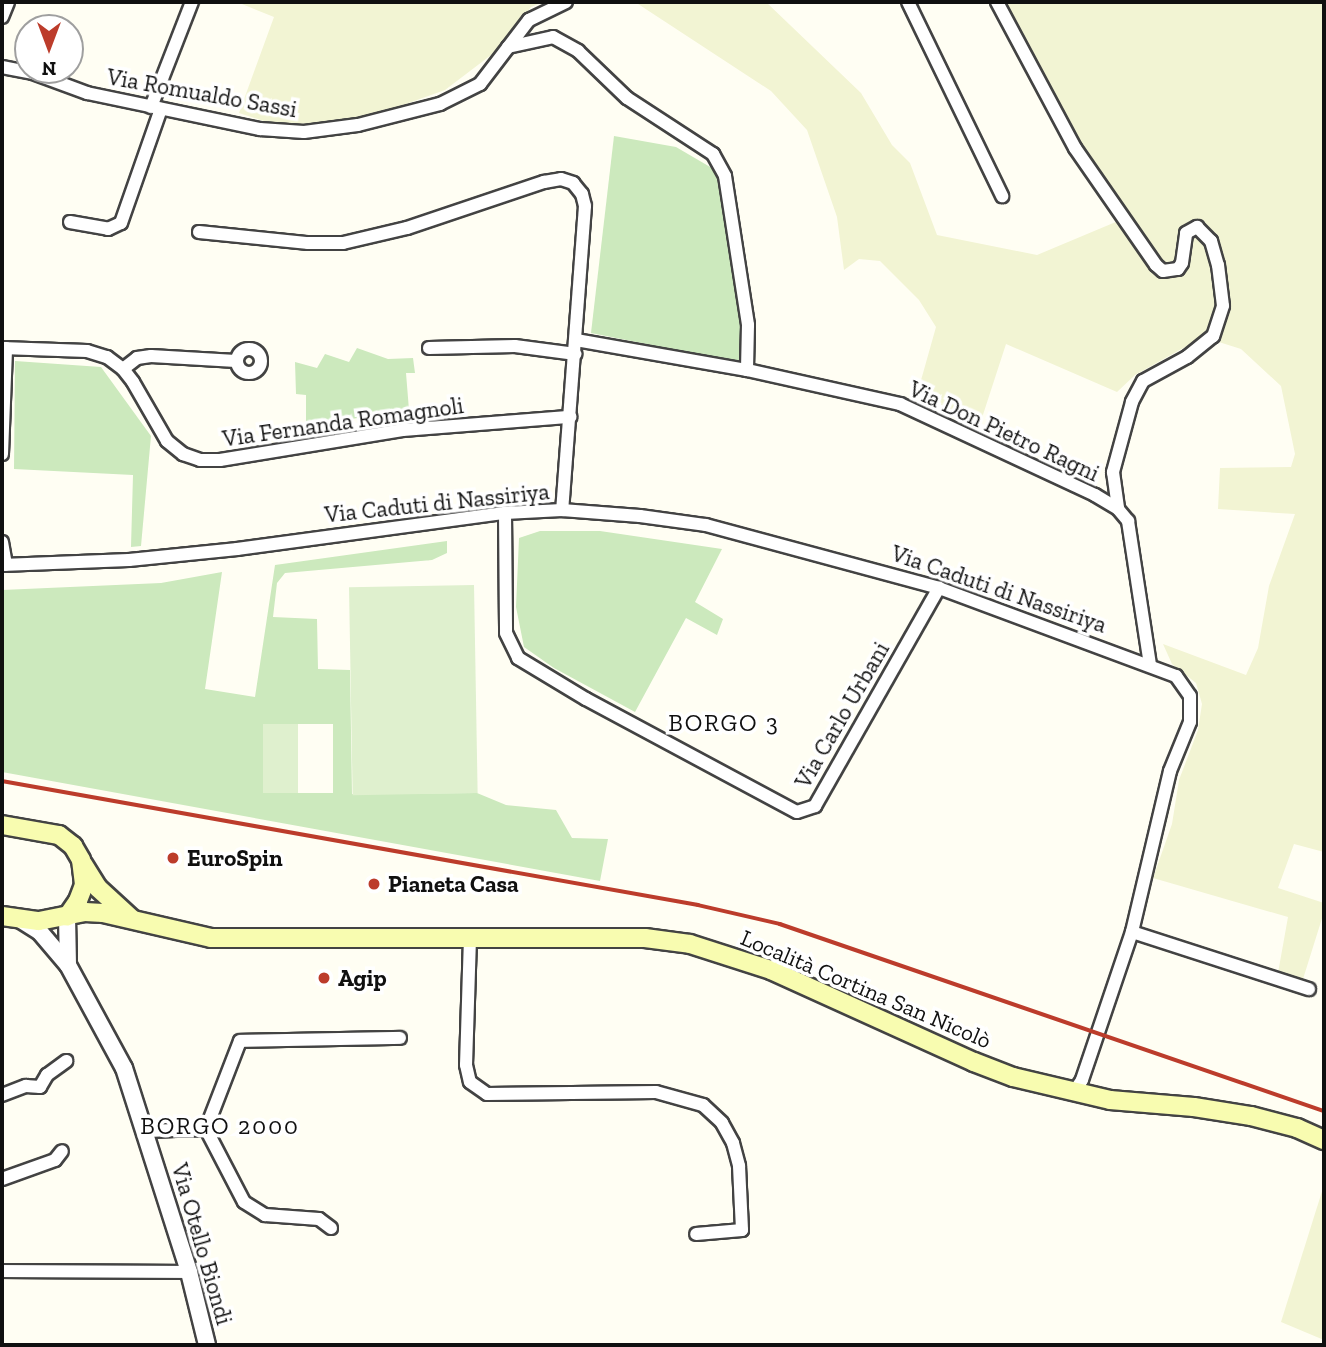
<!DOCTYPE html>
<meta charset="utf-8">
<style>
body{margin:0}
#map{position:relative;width:1326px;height:1347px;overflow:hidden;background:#fffef3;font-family:"Zilla Slab",serif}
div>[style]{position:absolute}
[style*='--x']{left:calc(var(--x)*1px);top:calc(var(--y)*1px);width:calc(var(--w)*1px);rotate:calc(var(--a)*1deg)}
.farmland>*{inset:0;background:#f2f4d3}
.green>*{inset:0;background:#cce9bd}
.pitch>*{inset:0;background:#dff0ce;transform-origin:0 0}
.roads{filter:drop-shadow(2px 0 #434343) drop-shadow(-2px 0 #434343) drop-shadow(0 2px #434343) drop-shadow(0 -2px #434343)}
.minor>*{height:12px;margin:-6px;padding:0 6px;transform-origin:6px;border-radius:6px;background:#fff}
.minor>.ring{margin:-6px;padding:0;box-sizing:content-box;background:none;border:12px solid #fff;border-radius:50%}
.tertiary>*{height:16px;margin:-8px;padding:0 8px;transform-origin:8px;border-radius:8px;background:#fff}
.secondary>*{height:18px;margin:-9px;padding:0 9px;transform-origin:9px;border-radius:9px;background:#f8fcb0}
.rail>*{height:3.5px;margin:-1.75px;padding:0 1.75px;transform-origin:1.75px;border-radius:1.75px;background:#bc3c2b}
.dots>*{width:19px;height:19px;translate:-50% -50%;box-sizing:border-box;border:4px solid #fff;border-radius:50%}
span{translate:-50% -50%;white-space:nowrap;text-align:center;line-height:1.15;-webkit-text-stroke:7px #fff;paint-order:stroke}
.street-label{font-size:23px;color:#101010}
.poi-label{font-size:23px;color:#101010;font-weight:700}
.left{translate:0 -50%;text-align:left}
.neighbourhood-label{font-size:24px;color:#101010;letter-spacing:2px}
.frame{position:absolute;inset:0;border:4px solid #101010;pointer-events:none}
.north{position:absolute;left:14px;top:14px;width:70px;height:70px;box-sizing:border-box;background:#fff;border:2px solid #9f9f9f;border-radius:50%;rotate:180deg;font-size:19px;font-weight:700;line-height:28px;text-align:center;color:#101010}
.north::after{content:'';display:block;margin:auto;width:24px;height:32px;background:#bc3c2b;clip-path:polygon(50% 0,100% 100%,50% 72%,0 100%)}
</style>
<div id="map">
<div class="farmland">
<div style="clip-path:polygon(237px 2px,543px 2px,531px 7px,499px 49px,445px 90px,358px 121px,276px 125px,239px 113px,274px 17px)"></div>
<div style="clip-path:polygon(635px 2px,766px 2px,861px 93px,892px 145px,910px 163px,937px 235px,1037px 255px,1130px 216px,1061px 112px,1006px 2px,1324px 2px,1324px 852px,1294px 844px,1278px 888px,1324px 903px,1324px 912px,1303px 979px,1278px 973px,1288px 917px,1153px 878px,1172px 824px,1179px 780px,1198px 730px,1202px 704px,1196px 683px,1172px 664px,1163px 644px,1246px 675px,1258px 648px,1269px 586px,1295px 514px,1218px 509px,1220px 468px,1291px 467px,1295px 454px,1281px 386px,1241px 349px,1203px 337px,1135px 375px,1117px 392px,1006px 344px,979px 427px,916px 398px,936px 327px,919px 300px,880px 261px,859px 259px,844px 270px,837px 217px,807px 130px,771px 91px)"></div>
<div style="clip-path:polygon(1324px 1185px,1324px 1340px,1281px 1322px)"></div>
</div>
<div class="green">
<div style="clip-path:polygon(614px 136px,676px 147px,717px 171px,743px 314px,742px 363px,591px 333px)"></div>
<div style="clip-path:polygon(357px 348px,388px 359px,413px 358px,415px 373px,406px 373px,409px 410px,306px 426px,306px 395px,296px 394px,295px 362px,317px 368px,325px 354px,349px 362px)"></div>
<div style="clip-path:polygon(15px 361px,101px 367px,151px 436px,141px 546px,131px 547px,133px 475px,14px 469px)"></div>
<div style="clip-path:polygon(540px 531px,600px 531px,722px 549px,695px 602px,723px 619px,717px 635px,686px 618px,635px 712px,554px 668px,524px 647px,516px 607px,519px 538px)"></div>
<div style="clip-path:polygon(evenodd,447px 541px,447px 553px,432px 560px,285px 573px,277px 583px,273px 617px,317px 619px,318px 669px,350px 670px,352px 794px,477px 793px,506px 805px,556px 810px,572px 838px,608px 839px,600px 881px,2px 772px,2px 590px,161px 583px,222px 572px,205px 689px,255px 697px,275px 565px,447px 541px,263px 724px,333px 724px,333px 793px,264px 793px,263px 724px)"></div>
</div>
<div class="pitch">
<div style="left:474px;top:585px;width:208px;height:125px;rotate:89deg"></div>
<div style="left:263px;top:724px;width:35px;height:69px"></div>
</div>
<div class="roads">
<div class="minor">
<div style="--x:908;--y:2;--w:216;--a:64.1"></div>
<div style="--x:997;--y:2;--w:166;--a:61.9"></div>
<div style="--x:1075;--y:148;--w:142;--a:55.3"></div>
<div style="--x:1156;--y:265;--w:9;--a:41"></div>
<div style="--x:1163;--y:271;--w:15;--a:-8"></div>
<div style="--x:1178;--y:269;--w:7;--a:-56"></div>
<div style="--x:1182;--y:263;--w:30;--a:-82"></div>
<div style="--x:1186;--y:233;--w:13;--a:-29"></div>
<div style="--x:1197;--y:227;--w:20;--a:45"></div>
<div style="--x:1211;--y:241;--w:25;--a:74"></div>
<div style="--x:1218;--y:265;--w:41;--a:83"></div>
<div style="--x:1223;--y:306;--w:32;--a:108"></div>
<div style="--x:1213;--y:336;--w:33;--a:141"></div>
<div style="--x:1187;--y:357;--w:50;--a:151.4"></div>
<div style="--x:1143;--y:381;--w:24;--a:118"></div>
<div style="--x:1132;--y:402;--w:73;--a:105.2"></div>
<div style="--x:1113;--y:472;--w:37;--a:82"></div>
<div style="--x:2;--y:17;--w:16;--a:-68"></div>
<div style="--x:508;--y:47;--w:46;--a:-12.5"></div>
<div style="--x:553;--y:37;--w:29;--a:29"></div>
<div style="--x:578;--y:51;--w:68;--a:43.8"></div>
<div style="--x:627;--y:98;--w:103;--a:33.1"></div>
<div style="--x:713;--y:154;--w:25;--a:61"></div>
<div style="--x:725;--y:176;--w:151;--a:81.2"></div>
<div style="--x:748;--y:325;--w:45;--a:91.3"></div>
<div style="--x:2;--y:67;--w:32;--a:11"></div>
<div style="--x:33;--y:73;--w:58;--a:20.3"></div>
<div style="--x:87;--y:93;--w:177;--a:11.8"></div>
<div style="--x:260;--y:129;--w:44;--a:3.9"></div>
<div style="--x:304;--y:132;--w:54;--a:-7.4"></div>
<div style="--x:358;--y:125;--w:85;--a:-14.4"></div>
<div style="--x:440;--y:104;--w:45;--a:-26.6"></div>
<div style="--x:480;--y:84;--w:81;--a:-52.6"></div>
<div style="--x:529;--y:20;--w:41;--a:-25.9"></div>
<div style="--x:151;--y:107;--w:113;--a:-68.7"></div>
<div style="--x:70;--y:222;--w:39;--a:10"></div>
<div style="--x:108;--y:229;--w:14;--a:-25"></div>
<div style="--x:121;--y:223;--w:121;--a:-70.7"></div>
<div style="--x:199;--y:232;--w:110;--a:5.8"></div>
<div style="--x:308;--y:243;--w:35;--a:0"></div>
<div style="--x:343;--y:243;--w:66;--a:-13.2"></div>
<div style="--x:407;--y:228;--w:145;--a:-18.6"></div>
<div style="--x:544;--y:182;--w:17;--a:-10"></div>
<div style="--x:561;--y:179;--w:13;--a:18"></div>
<div style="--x:573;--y:183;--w:14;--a:51"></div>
<div style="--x:582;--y:194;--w:12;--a:76"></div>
<div style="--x:585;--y:206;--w:305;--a:94.3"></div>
<div style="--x:576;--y:340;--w:174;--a:10"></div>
<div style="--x:747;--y:370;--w:157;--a:12.5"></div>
<div style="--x:900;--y:404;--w:215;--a:25"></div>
<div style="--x:1095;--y:495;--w:27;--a:31"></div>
<div style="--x:1118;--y:509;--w:16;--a:50"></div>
<div style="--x:1128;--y:521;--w:145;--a:81.3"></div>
<div style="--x:2;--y:348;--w:85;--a:2"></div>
<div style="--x:87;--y:351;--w:21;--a:17"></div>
<div style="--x:107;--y:357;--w:20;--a:37"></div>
<div style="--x:123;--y:369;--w:16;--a:52"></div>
<div style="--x:133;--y:382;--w:68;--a:60"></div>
<div style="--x:167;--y:441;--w:21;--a:39"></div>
<div style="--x:183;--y:454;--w:18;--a:19"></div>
<div style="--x:200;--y:460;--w:20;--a:0"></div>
<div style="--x:220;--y:460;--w:185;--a:-9.3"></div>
<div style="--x:403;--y:430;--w:168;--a:-4.5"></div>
<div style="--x:429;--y:348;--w:86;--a:-1.3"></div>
<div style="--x:515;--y:346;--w:61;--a:7.6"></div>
<div class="ring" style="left:237px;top:349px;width:12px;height:12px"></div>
<div style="--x:123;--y:369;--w:18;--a:-38"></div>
<div style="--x:137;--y:358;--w:14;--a:-8"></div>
<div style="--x:151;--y:356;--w:85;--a:3.4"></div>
<div style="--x:2;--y:454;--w:106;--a:-87.8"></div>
<div style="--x:505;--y:513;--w:120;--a:89.5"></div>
<div style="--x:506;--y:633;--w:28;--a:64"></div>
<div style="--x:518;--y:658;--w:79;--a:31.1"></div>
<div style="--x:586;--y:699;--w:239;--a:28.2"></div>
<div style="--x:797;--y:812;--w:19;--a:-18"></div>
<div style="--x:815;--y:806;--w:251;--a:-60.4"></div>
<div style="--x:2;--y:542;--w:23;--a:80"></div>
<div style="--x:2;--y:565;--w:127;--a:-2.3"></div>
<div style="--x:129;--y:560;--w:109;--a:-5.8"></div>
<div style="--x:237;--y:549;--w:270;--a:-7.7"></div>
<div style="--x:505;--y:513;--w:57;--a:-3"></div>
<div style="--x:562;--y:510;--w:78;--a:4.4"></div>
<div style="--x:640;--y:516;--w:67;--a:7.8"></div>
<div style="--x:706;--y:525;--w:241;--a:15.1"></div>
<div style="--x:939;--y:588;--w:253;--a:20.4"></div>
<div style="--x:1176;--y:676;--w:24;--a:55"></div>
<div style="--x:1190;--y:696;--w:26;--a:90"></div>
<div style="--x:1190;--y:722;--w:53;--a:112.2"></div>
<div style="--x:1170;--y:771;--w:165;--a:103.3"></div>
<div style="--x:1132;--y:932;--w:156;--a:108.7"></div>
<div style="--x:1082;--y:1080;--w:14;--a:124"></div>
<div style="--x:1132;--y:932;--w:186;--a:17.9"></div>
<div style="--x:470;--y:938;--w:127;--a:91.8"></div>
<div style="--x:466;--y:1065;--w:17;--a:77"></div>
<div style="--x:470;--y:1082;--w:21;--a:35"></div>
<div style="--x:487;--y:1094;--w:169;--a:-0.7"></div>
<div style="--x:656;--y:1092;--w:49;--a:15.5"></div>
<div style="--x:703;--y:1105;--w:26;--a:43"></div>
<div style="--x:722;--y:1123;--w:23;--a:61"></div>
<div style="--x:733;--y:1143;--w:24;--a:75"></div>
<div style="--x:739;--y:1166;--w:64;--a:87.3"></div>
<div style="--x:742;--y:1230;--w:46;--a:175"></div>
<div style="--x:2;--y:1095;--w:26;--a:-21"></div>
<div style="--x:26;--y:1086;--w:14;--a:4"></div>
<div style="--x:40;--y:1087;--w:14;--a:-60"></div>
<div style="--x:47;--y:1075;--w:24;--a:-36"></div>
<div style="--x:206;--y:1129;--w:94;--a:-68.9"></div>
<div style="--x:240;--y:1041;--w:160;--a:-1.1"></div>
<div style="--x:146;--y:1131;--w:60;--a:-1.9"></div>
<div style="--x:206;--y:1129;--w:82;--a:62.5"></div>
<div style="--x:244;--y:1202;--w:25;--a:32"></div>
<div style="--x:265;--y:1215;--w:54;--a:4.2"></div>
<div style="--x:319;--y:1219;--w:15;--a:37"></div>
<div style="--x:2;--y:1179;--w:56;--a:-19.7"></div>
<div style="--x:55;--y:1160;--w:11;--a:-52"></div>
<div style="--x:2;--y:1271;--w:187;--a:0.3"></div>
</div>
<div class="tertiary">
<div style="--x:67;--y:917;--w:48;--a:88.8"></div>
<div style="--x:21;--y:920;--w:22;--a:32"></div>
<div style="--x:40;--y:932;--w:43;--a:49.7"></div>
<div style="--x:68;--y:965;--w:117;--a:61.5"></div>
<div style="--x:124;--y:1068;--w:214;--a:72.3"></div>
<div style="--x:189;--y:1272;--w:75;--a:76.1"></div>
</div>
<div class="secondary">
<div style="--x:2;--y:825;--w:58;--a:10"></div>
<div style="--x:59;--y:835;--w:18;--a:38"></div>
<div style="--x:73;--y:846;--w:16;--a:60"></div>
<div style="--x:81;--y:860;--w:25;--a:83"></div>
<div style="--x:84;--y:885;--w:17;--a:111"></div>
<div style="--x:78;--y:901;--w:19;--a:125"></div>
<div style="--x:83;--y:864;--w:28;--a:58"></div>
<div style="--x:98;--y:888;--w:45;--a:42.3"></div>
<div style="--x:2;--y:916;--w:37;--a:8"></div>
<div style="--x:39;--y:921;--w:47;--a:-11.1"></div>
<div style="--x:85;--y:912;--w:18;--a:3"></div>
<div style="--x:103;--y:913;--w:111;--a:13"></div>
<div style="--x:211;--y:938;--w:434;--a:0"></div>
<div style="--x:645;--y:938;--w:45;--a:7.6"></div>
<div style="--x:690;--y:944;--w:85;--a:17.8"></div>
<div style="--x:771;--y:970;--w:223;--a:24.4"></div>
<div style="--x:974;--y:1062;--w:42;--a:21"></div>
<div style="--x:1013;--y:1077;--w:100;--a:13.3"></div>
<div style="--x:1110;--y:1100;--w:84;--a:4.8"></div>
<div style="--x:1194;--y:1107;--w:58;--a:9"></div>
<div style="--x:1251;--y:1116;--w:48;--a:14.6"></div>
<div style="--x:1297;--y:1128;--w:30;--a:24"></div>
</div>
</div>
<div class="rail">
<div style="--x:2;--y:781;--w:707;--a:10.1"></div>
<div style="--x:698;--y:905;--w:84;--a:13"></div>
<div style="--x:780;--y:924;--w:575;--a:18.97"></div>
</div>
<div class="dots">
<div style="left:173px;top:858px;background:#bc3c2b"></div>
<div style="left:374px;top:884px;background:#bc3c2b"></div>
<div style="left:324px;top:978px;background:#bc3c2b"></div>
</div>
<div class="street-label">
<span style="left:202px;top:93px;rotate:10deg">Via Romualdo Sassi</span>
<span style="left:343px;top:422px;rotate:-8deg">Via Fernanda Romagnoli</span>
<span style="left:1004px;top:431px;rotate:25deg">Via Don Pietro Ragni</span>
<span style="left:437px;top:503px;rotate:-6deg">Via Caduti di Nassiriya</span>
<span style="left:999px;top:589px;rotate:19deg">Via Caduti di Nassiriya</span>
<span style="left:842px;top:715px;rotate:-60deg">Via Carlo Urbani</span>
<span style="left:866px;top:989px;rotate:23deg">Località Cortina San Nicolò</span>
<span style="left:202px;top:1244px;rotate:74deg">Via Otello Biondi</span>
</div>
<div class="poi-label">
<span class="left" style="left:187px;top:858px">EuroSpin</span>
<span class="left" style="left:388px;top:884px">Pianeta Casa</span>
<span class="left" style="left:338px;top:978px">Agip</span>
</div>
<div class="neighbourhood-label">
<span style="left:724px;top:723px">BORGO 3</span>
<span style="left:220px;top:1126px">BORGO 2000</span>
</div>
<div class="frame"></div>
<div class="north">N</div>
</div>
